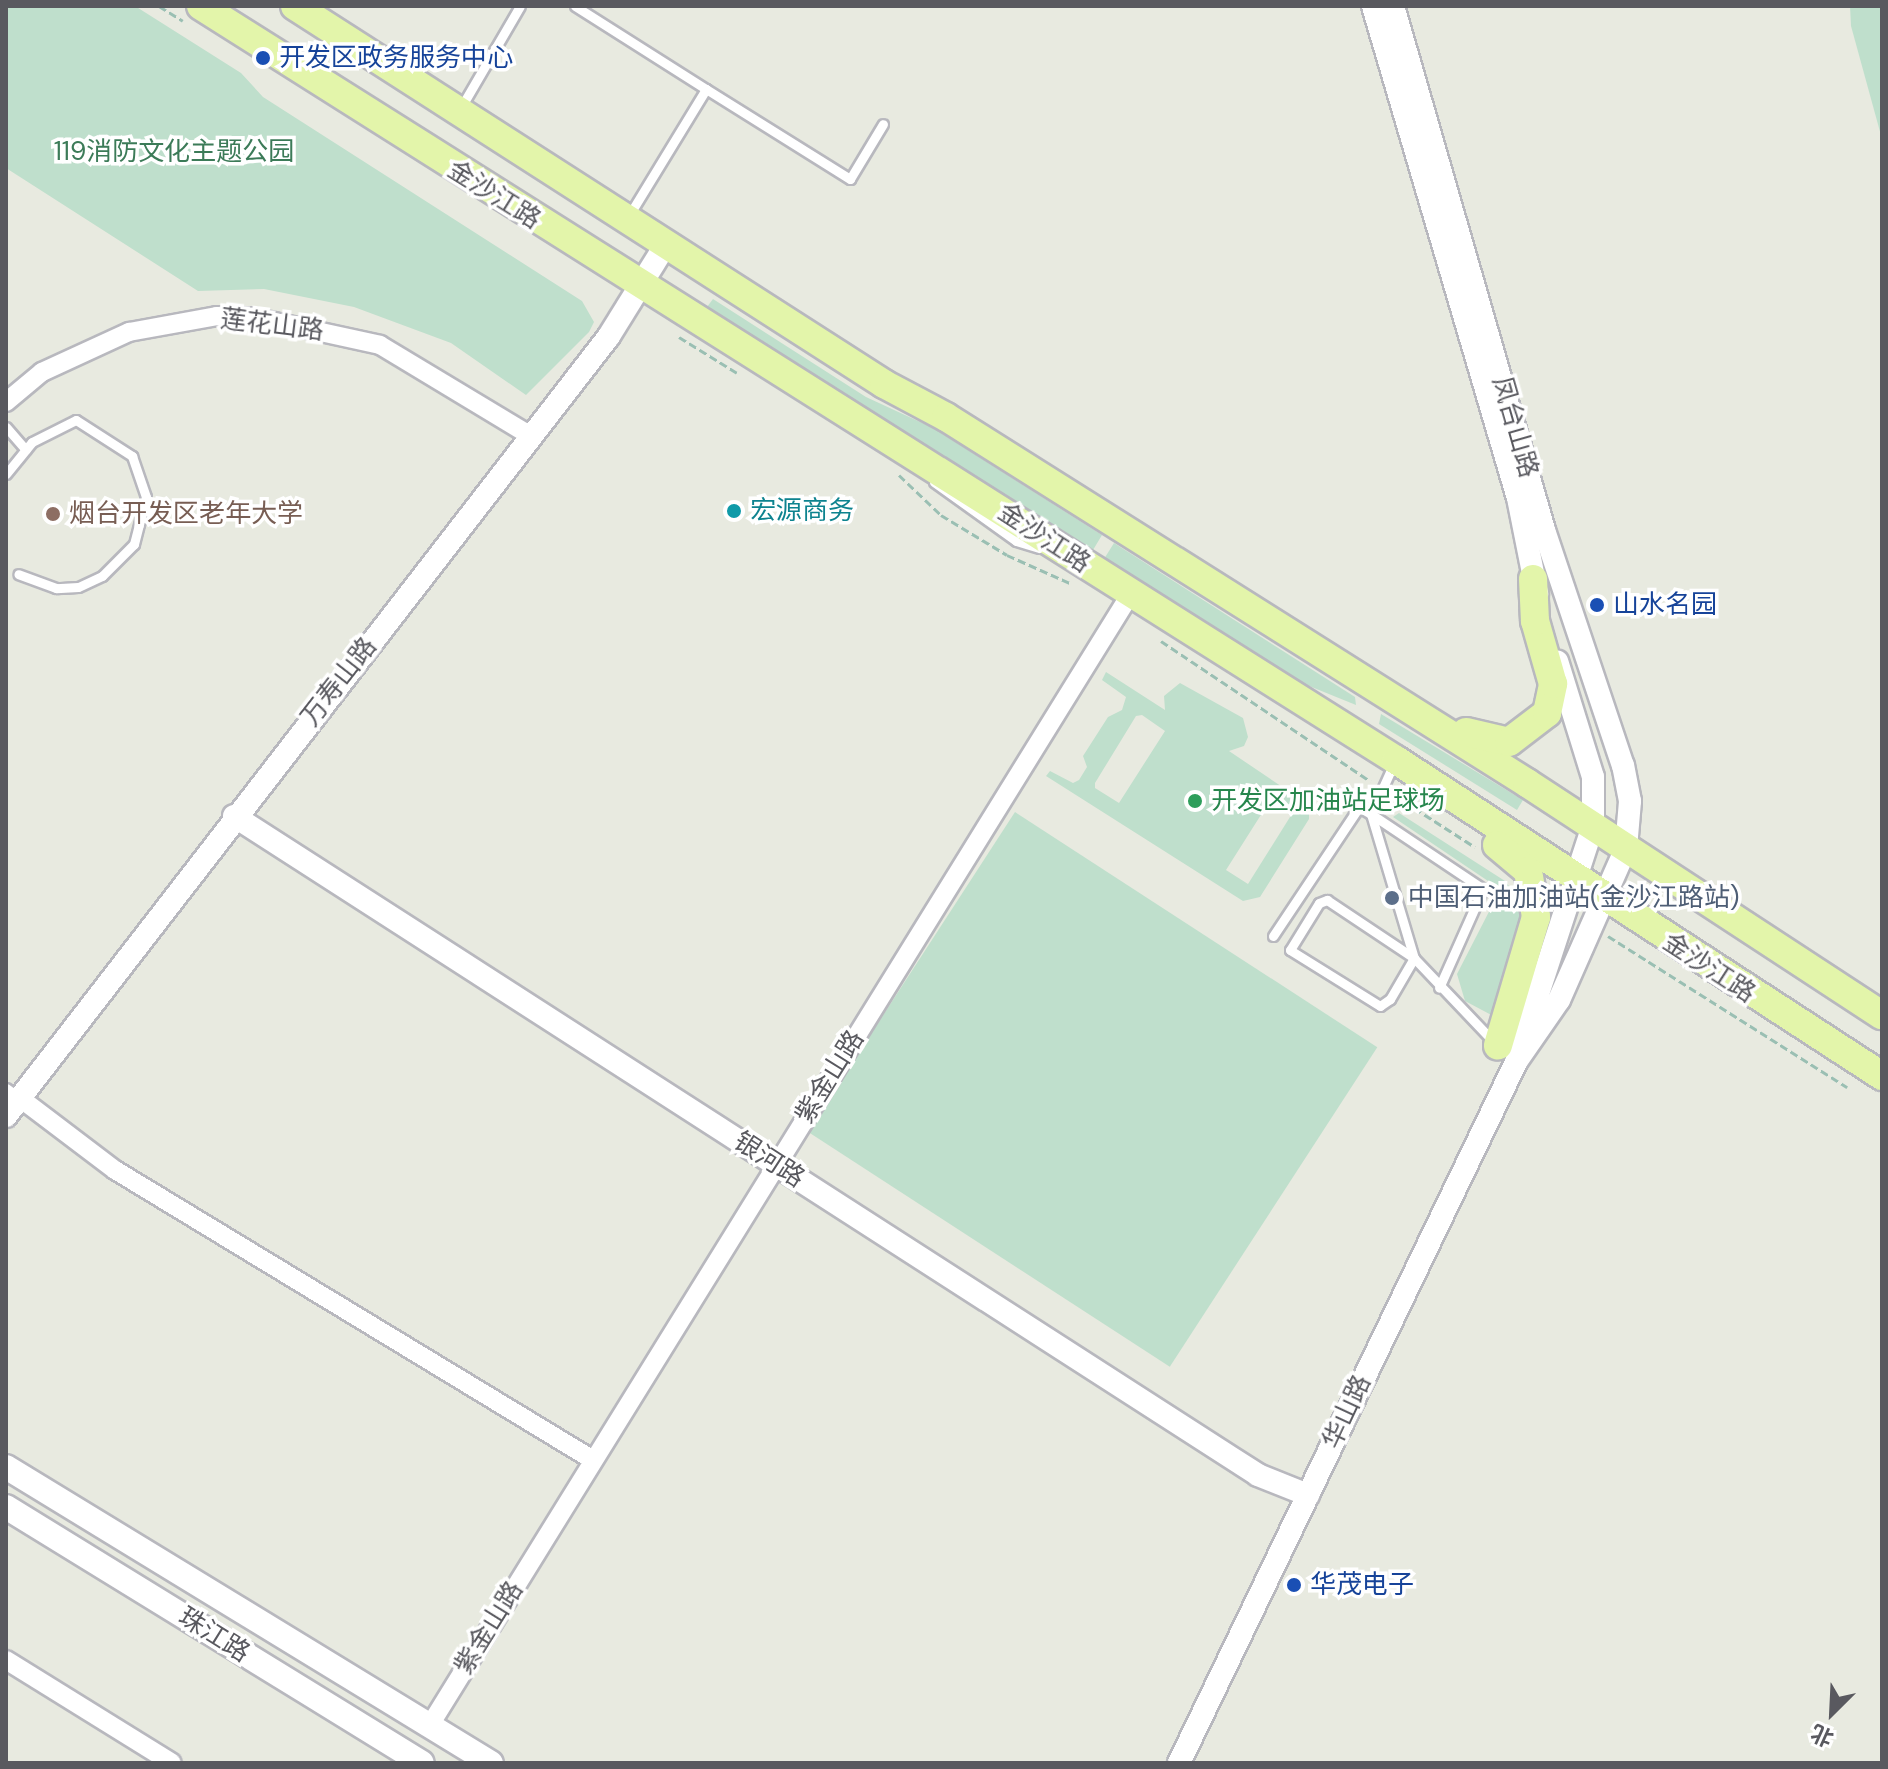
<!DOCTYPE html>
<meta charset="utf-8">
<style>
body{margin:0}
#map{position:relative;width:1888px;height:1769px;overflow:hidden;background:#e8eae0;font-family:"DM Sans","Noto Sans SC",sans-serif}
div>[style]{position:absolute}
[style*='--x']{left:calc(var(--x)*1px);top:calc(var(--y)*1px);width:calc(var(--w)*1px);rotate:calc(var(--a)*1deg)}
.green>*{inset:0;background:#bfdfcc;transform-origin:0 0}
.path>*{height:3px;margin-top:-1.5px;transform-origin:0;background:repeating-linear-gradient(90deg,#9abfb3 0 8px,transparent 0 12px)}
.roads{filter:drop-shadow(2px 0 #b8b8be) drop-shadow(-2px 0 #b8b8be) drop-shadow(0 2px #b8b8be) drop-shadow(0 -2px #b8b8be)}
.service>*{height:9px;margin:-4.5px;padding:0 4.5px;transform-origin:4.5px;border-radius:4.5px;background:#fff}
.minor>*{height:18px;margin:-9px;padding:0 9px;transform-origin:9px;border-radius:9px;background:#fff}
.tertiary>*{height:22px;margin:-11px;padding:0 11px;transform-origin:11px;border-radius:11px;background:#fff}
.secondary>*{height:24px;margin:-12px;padding:0 12px;transform-origin:12px;border-radius:12px;background:#fff}
.primary>*{height:28px;margin:-14px;padding:0 14px;transform-origin:14px;border-radius:14px;background:#e3f5aa}
.dots>*{width:22px;height:22px;translate:-50% -50%;box-sizing:border-box;border:4px solid #fff;border-radius:50%}
span{translate:-50% -50%;white-space:nowrap;text-align:center;line-height:1.15;-webkit-text-stroke:7px #fff;paint-order:stroke}
.transit-label{font-size:26px;color:#164399}
.left{translate:0 -50%;text-align:left}
.park-label{font-size:26px;color:#3c7b58}
.street-label{font-size:26px;color:#59595f}
.culture-label{font-size:26px;color:#0d838f}
.education-label{font-size:26px;color:#785e54}
.leisure-label{font-size:26px;color:#27864d}
.service-label{font-size:26px;color:#4e5e75}
.frame{position:absolute;inset:0;border:8px solid #59595f;pointer-events:none}
.north{position:absolute;left:1792px;top:1673px;width:80px;height:80px;-webkit-text-stroke:6px #fff;paint-order:stroke;rotate:204deg;font-size:22px;font-weight:700;line-height:32px;text-align:center;color:#59595f}
.north::after{content:'';display:block;margin:auto;width:28px;height:36px;background:#59595f;clip-path:polygon(50% 0,100% 100%,50% 72%,0 100%)}
</style>
<div id="map">
<div class="green">
<div style="clip-path:polygon(6px 6px,135px 6px,241px 73px,263px 97px,582px 301px,594px 322px,589px 332px,526px 395px,451px 343px,354px 307px,264px 289px,198px 291px,6px 168px)"></div>
<div style="clip-path:polygon(1850px 6px,1882px 6px,1882px 139px,1851px 26px)"></div>
<div style="clip-path:polygon(713px 299px,866px 397px,933px 428px,1102px 535px,1093px 550px,707px 307px)"></div>
<div style="clip-path:polygon(1114px 543px,1355px 697px,1356px 705px,1282px 675px,1104px 559px)"></div>
<div style="clip-path:polygon(evenodd,1106px 672px,1165px 710px,1164px 696px,1180px 683px,1243px 718px,1248px 737px,1244px 746px,1229px 751px,1309px 805px,1309px 819px,1260px 897px,1243px 901px,1046px 776px,1050px 771px,1073px 783px,1079px 780px,1087px 767px,1083px 756px,1108px 717px,1122px 710px,1126px 697px,1102px 680px,1106px 672px,1142px 715px,1165px 731px,1119px 803px,1095px 788px,1095px 783px,1136px 716px,1142px 715px,1106px 672px,1271px 799px,1290px 811px,1290px 817px,1248px 884px,1226px 870px,1271px 799px)"></div>
<div style="clip-path:polygon(1381px 714px,1523px 800px,1517px 810px,1379px 724px)"></div>
<div style="left:1015px;top:812px;width:432px;height:381px;rotate:33deg"></div>
<div style="clip-path:polygon(1399px 813px,1505px 881px,1515px 894px,1521px 922px,1497px 1018px,1465px 1001px,1457px 974px,1496px 898px,1494px 885px,1393px 817px)"></div>
</div>
<div class="path">
<div style="--x:159;--y:6;--w:28;--a:32"></div>
<div style="--x:679;--y:337;--w:68;--a:31.8"></div>
<div style="--x:899;--y:475;--w:58;--a:43.6"></div>
<div style="--x:941;--y:515;--w:77;--a:31.2"></div>
<div style="--x:1007;--y:555;--w:69;--a:24"></div>
<div style="--x:1161;--y:641;--w:252;--a:33.8"></div>
<div style="--x:1394;--y:795;--w:96;--a:32.7"></div>
<div style="--x:1608;--y:936;--w:283;--a:32.3"></div>
</div>
<div class="roads">
<div class="service">
<div style="--x:575;--y:6;--w:155;--a:32.4"></div>
<div style="--x:460;--y:109;--w:119;--a:-59.8"></div>
<div style="--x:628;--y:217;--w:150;--a:-58.6"></div>
<div style="--x:706;--y:89;--w:170;--a:32"></div>
<div style="--x:850;--y:179;--w:64;--a:-59"></div>
<div style="--x:6;--y:427;--w:30;--a:49"></div>
<div style="--x:6;--y:474;--w:41;--a:-50.9"></div>
<div style="--x:32;--y:442;--w:49;--a:-26.6"></div>
<div style="--x:76;--y:420;--w:67;--a:32.7"></div>
<div style="--x:132;--y:456;--w:43;--a:71.1"></div>
<div style="--x:146;--y:497;--w:49;--a:104.3"></div>
<div style="--x:134;--y:544;--w:45;--a:135"></div>
<div style="--x:102;--y:576;--w:26;--a:155"></div>
<div style="--x:78;--y:587;--w:22;--a:177"></div>
<div style="--x:56;--y:588;--w:40;--a:-159.8"></div>
<div style="--x:934;--y:482;--w:101;--a:35.7"></div>
<div style="--x:1016;--y:541;--w:24;--a:17"></div>
<div style="--x:1394;--y:763;--w:56;--a:114.3"></div>
<div style="--x:1371;--y:814;--w:135;--a:33.8"></div>
<div style="--x:1483;--y:889;--w:108;--a:114"></div>
<div style="--x:1273;--y:936;--w:155;--a:-56.3"></div>
<div style="--x:1359;--y:807;--w:14;--a:30"></div>
<div style="--x:1371;--y:814;--w:150;--a:73.4"></div>
<div style="--x:1414;--y:958;--w:48;--a:120.3"></div>
<div style="--x:1390;--y:999;--w:12;--a:145"></div>
<div style="--x:1380;--y:1006;--w:106;--a:-148.1"></div>
<div style="--x:1290;--y:950;--w:55;--a:-58.3"></div>
<div style="--x:1319;--y:903;--w:9;--a:-21"></div>
<div style="--x:1327;--y:900;--w:105;--a:33.7"></div>
<div style="--x:1414;--y:958;--w:115;--a:46.4"></div>
<div style="--x:6;--y:1088;--w:17;--a:36"></div>
</div>
<div class="minor">
<div style="--x:6;--y:402;--w:47;--a:-39.8"></div>
<div style="--x:42;--y:372;--w:96;--a:-24.7"></div>
<div style="--x:129;--y:332;--w:89;--a:-10.3"></div>
<div style="--x:217;--y:316;--w:35;--a:2"></div>
<div style="--x:252;--y:317;--w:131;--a:12.3"></div>
<div style="--x:380;--y:345;--w:176;--a:31.1"></div>
<div style="--x:20;--y:1098;--w:119;--a:37.2"></div>
<div style="--x:115;--y:1170;--w:559;--a:31.24"></div>
<div style="--x:6;--y:1660;--w:195;--a:31.8"></div>
<div style="--x:430;--y:1725;--w:1331;--a:-58.23"></div>
</div>
<div class="tertiary">
<div style="--x:1373;--y:6;--w:513;--a:73.58"></div>
<div style="--x:1518;--y:498;--w:97;--a:78.7"></div>
<div style="--x:234;--y:816;--w:1218;--a:32.76"></div>
<div style="--x:1258;--y:1475;--w:54;--a:21.8"></div>
<div style="--x:1520;--y:1049;--w:235;--a:-71.9"></div>
<div style="--x:1593;--y:826;--w:49;--a:-90"></div>
<div style="--x:1593;--y:777;--w:121;--a:-107.2"></div>
<div style="--x:6;--y:1116;--w:986;--a:-52.29"></div>
<div style="--x:609;--y:336;--w:108;--a:-58.2"></div>
<div style="--x:1179;--y:1763;--w:778;--a:-64.32"></div>
<div style="--x:1516;--y:1062;--w:75;--a:-55.3"></div>
<div style="--x:1559;--y:1000;--w:166;--a:-66.2"></div>
<div style="--x:1626;--y:848;--w:47;--a:-85.1"></div>
<div style="--x:1630;--y:801;--w:36;--a:-101"></div>
<div style="--x:1623;--y:766;--w:249;--a:-108.5"></div>
<div style="--x:1544;--y:530;--w:545;--a:-106.08"></div>
</div>
<div class="secondary">
<div style="--x:6;--y:1467;--w:568;--a:31.4"></div>
<div style="--x:6;--y:1507;--w:488;--a:31.6"></div>
</div>
<div class="primary">
<div style="--x:201;--y:6;--w:1413;--a:32.25"></div>
<div style="--x:1396;--y:760;--w:580;--a:33.03"></div>
<div style="--x:295;--y:6;--w:700;--a:32.69"></div>
<div style="--x:884;--y:384;--w:70;--a:28"></div>
<div style="--x:946;--y:417;--w:687;--a:32.21"></div>
<div style="--x:1527;--y:783;--w:424;--a:33.2"></div>
<div style="--x:1466;--y:732;--w:44;--a:13.1"></div>
<div style="--x:1509;--y:742;--w:48;--a:-37.3"></div>
<div style="--x:1547;--y:713;--w:30;--a:-78"></div>
<div style="--x:1553;--y:684;--w:66;--a:-105.9"></div>
<div style="--x:1535;--y:621;--w:42;--a:-92.7"></div>
<div style="--x:1497;--y:845;--w:40;--a:40"></div>
<div style="--x:1528;--y:871;--w:47;--a:80.1"></div>
<div style="--x:1536;--y:917;--w:134;--a:106.5"></div>
</div>
</div>
<div class="dots">
<div style="left:263px;top:58px;background:#1a4fb4"></div>
<div style="left:734px;top:511px;background:#0f9aa8"></div>
<div style="left:53px;top:514px;background:#8d6e63"></div>
<div style="left:1597px;top:605px;background:#1a4fb4"></div>
<div style="left:1195px;top:801px;background:#2e9e5b"></div>
<div style="left:1392px;top:898px;background:#5c6f8a"></div>
<div style="left:1294px;top:1585px;background:#1a4fb4"></div>
</div>
<div class="transit-label">
<span class="left" style="left:279px;top:58px">开发区政务服务中心</span>
<span class="left" style="left:1613px;top:605px">山水名园</span>
<span class="left" style="left:1310px;top:1585px">华茂电子</span>
</div>
<div class="park-label">
<span style="left:174px;top:152px">119消防文化主题公园</span>
</div>
<div class="street-label">
<span style="left:494px;top:195px;rotate:32deg">金沙江路</span>
<span style="left:272px;top:325px;rotate:7deg">莲花山路</span>
<span style="left:1515px;top:427px;rotate:74deg">凤台山路</span>
<span style="left:1044px;top:538px;rotate:33deg">金沙江路</span>
<span style="left:339px;top:682px;rotate:-52deg">万寿山路</span>
<span style="left:1709px;top:968px;rotate:33deg">金沙江路</span>
<span style="left:830px;top:1077px;rotate:-58deg">紫金山路</span>
<span style="left:769px;top:1160px;rotate:33deg">银河路</span>
<span style="left:1347px;top:1412px;rotate:-65deg">华山路</span>
<span style="left:489px;top:1628px;rotate:-58deg">紫金山路</span>
<span style="left:214px;top:1635px;rotate:32deg">珠江路</span>
</div>
<div class="culture-label">
<span class="left" style="left:750px;top:511px">宏源商务</span>
</div>
<div class="education-label">
<span class="left" style="left:69px;top:514px">烟台开发区老年大学</span>
</div>
<div class="leisure-label">
<span class="left" style="left:1211px;top:801px">开发区加油站足球场</span>
</div>
<div class="service-label">
<span class="left" style="left:1408px;top:898px">中国石油加油站(金沙江路站)</span>
</div>
<div class="frame"></div>
<div class="north">北</div>
</div>
